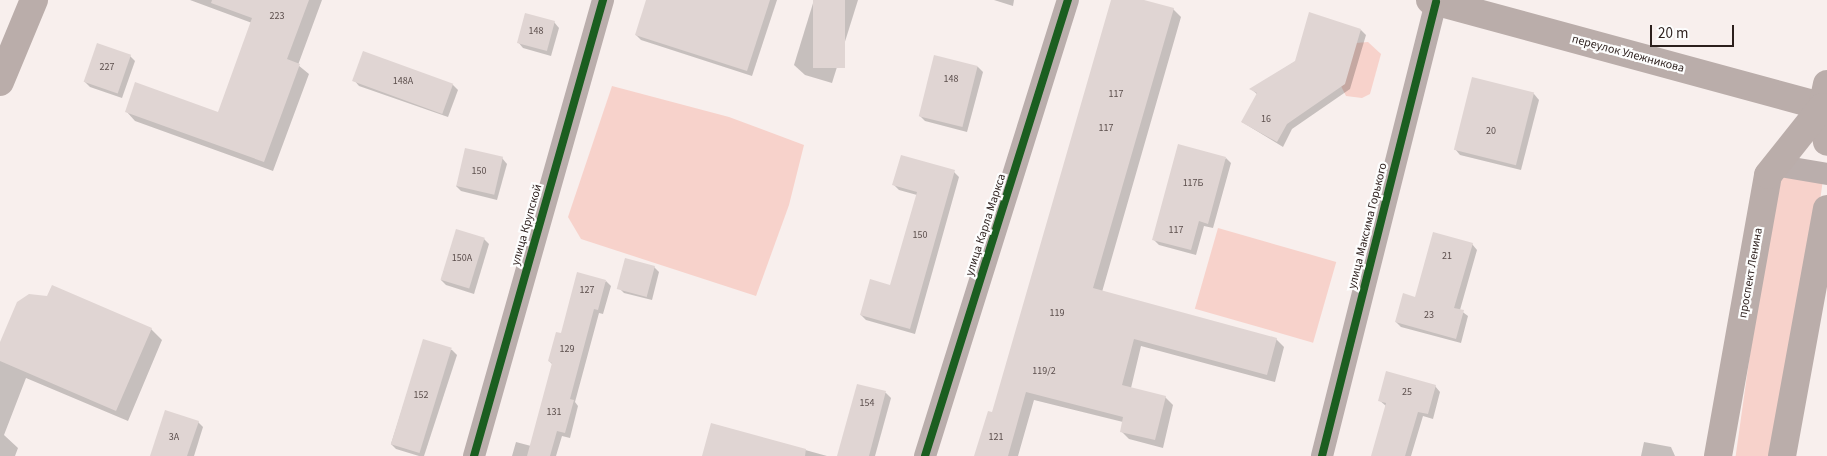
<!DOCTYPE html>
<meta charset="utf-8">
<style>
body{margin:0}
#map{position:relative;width:1827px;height:456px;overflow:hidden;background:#f8efed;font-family:"Source Sans 3",sans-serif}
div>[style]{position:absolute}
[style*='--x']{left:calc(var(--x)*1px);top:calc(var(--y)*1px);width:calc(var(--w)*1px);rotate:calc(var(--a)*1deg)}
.green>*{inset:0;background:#f7d2cb;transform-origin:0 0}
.shadow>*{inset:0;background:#0003}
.building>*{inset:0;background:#e0d5d3;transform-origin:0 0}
.minor>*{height:22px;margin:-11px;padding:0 11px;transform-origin:11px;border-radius:11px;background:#baaeac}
.secondary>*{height:28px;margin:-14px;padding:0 14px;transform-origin:14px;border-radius:14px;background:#baadaa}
.cycleway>*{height:8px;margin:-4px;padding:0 4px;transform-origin:4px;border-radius:4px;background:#1b5e20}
span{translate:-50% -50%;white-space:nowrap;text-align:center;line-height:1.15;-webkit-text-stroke:4.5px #fdfdfd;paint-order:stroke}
.number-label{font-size:10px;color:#5b4e4c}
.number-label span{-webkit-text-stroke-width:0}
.street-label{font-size:12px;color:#2c1f1c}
.scale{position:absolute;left:1650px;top:25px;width:84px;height:22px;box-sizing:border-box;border:2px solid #2c1f1c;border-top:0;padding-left:6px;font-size:15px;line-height:18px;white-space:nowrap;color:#2c1f1c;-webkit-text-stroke:4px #fdfdfd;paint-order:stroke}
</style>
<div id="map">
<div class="green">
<div style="clip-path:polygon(1368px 42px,1381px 54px,1370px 94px,1362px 98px,1346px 96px,1340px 84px,1356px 43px)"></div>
<div style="clip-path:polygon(612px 86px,729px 117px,804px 145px,789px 205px,756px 296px,581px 239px,568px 217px)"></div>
<div style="left:1775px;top:176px;width:48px;height:284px;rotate:8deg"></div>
<div style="left:1218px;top:228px;width:123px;height:84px;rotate:16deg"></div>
</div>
<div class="shadow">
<div style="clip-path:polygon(190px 0,322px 0,298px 65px,309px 74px,273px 171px,135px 121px,126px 111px,218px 114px,252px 23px)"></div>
<div style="clip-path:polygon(647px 0,777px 0,752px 76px,641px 40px,636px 35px)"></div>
<div style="clip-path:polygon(814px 0,858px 0,832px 83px,805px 75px,794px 65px)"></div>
<div style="clip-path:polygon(994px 0,1014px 0,1013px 6px)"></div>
<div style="clip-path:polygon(1112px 0,1139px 0,1173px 9px,1181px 17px,1102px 292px,1276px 339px,1284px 347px,1275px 382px,1141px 346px,1131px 388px,1165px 397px,1173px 405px,1163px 448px,1129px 439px,1121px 431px,1123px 422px,1034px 400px,1018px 456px,976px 456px,993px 414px)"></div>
<div style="clip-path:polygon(554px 22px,559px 28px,551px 56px,523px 48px,518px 42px)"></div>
<div style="clip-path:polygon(1361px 30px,1366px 35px,1350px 89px,1292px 129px,1283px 147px,1242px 122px,1258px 95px,1251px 89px,1296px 61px)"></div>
<div style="clip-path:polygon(130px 56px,135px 61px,122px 98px,90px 87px,85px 82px)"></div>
<div style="clip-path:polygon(935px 57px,978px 67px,983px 72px,967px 132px,925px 121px,920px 116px)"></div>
<div style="clip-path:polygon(1473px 79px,1534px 94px,1539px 100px,1521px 170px,1460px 155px,1455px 149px)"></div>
<div style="clip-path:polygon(354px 80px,453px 85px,458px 90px,448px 117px,359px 86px)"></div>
<div style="clip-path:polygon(502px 158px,507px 164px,497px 200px,461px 191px,456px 186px)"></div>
<div style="clip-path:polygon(1226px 158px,1231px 163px,1213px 228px,1204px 226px,1196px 255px,1159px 245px,1154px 240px)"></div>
<div style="clip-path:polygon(954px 172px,959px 177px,915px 334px,866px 320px,861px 315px,891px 287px,917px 195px,899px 190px,894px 185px)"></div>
<div style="clip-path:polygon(484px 239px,489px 244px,474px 294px,446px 285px,441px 280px)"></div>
<div style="clip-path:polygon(1472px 244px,1477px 250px,1460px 310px,1468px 316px,1461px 343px,1401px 327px,1396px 322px,1416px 298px)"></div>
<div style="clip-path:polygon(654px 267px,659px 272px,652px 300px,624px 293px,619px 288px)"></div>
<div style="clip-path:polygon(606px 281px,611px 286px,603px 314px,599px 313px,575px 402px,578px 406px,570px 438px,562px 436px,556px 456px,512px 456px,516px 442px,531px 446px,553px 365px,549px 361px,561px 334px)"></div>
<div style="clip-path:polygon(151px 329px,162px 340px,128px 421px,26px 378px,4px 435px,18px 448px,15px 456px,0 456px,0 345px)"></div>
<div style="clip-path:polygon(424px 341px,452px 350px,457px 355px,424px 456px,419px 456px,396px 449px,391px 444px)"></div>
<div style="clip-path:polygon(858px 385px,886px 393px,891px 398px,875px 456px,839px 456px)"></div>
<div style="clip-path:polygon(1435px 386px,1440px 392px,1433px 419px,1423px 416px,1411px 456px,1373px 456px,1386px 406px,1379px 400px)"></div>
<div style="clip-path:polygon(198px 422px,203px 427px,194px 456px,151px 456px)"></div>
<div style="clip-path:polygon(712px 424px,827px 456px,703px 456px)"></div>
<div style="clip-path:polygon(1644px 442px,1671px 447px,1675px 456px,1641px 456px)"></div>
</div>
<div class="building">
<div style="clip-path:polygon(212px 0,309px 0,287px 59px,300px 64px,264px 162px,125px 112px,135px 82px,218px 112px,252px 18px,211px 3px)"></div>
<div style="clip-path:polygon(646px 0,770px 0,747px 71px,635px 35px)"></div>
<div style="left:813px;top:0;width:32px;height:68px"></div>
<div style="clip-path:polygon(1111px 0,1144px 0,1174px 8px,1093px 288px,1277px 338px,1267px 375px,1134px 339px,1122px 385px,1166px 396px,1155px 440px,1120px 432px,1123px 417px,1026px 392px,1008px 456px,974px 456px,988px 411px,992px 412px)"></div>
<div style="clip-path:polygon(1309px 12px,1361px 29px,1345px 84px,1287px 124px,1277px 142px,1241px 122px,1257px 93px,1249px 89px,1295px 61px)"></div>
<div style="left:525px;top:13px;width:31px;height:31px;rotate:15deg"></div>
<div style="left:97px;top:43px;width:36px;height:41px;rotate:19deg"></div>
<div style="left:363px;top:51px;width:96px;height:32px;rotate:20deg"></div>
<div style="left:934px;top:55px;width:45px;height:63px;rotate:14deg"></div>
<div style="left:1472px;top:77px;width:64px;height:75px;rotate:14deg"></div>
<div style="clip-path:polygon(1178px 144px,1226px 157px,1208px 224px,1199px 221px,1191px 250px,1152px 240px)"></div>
<div style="left:465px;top:148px;width:39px;height:39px;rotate:13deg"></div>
<div style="clip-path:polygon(901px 155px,955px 170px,910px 329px,860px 315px,870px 279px,890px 285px,917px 192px,892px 185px)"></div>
<div style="left:456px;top:229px;width:30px;height:53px;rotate:17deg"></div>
<div style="clip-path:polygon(1433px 232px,1473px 243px,1454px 308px,1464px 310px,1456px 339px,1395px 322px,1403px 293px,1415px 297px)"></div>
<div style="left:625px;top:258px;width:31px;height:32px;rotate:15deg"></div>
<div style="clip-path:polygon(577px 272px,606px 280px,598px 310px,594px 309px,570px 399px,574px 400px,565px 433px,557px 431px,550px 456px,527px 456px,552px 363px,548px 361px,556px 332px,561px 333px)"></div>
<div style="clip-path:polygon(52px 285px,152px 328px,116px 411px,0 361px,0 342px,17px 302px,29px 294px,47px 296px)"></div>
<div style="left:423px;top:339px;width:30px;height:110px;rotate:17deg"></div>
<div style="clip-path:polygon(1386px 371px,1436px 385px,1428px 414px,1418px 412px,1405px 456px,1371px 456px,1386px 403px,1378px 401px)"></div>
<div style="clip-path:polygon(857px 384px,886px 391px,869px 456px,837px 456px)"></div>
<div style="clip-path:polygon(165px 410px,199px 421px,187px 456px,150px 456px)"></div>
<div style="clip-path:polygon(711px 423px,806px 449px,805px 456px,702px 456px)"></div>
</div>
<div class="minor">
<div style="--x:1774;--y:165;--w:54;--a:9.6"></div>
<div style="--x:474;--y:456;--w:474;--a:-74.2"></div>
<div style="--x:925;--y:456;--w:478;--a:-72.6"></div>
<div style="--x:1322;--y:456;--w:468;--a:-75.9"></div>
</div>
<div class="secondary">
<div style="--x:1430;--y:0;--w:411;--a:15.2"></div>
<div style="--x:0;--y:82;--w:89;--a:-67.5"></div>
<div style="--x:1827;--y:84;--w:24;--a:102"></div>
<div style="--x:1822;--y:107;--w:35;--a:82"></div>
<div style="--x:1718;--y:456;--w:285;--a:-79.9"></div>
<div style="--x:1768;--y:175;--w:87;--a:-51.5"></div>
<div style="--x:1782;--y:456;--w:251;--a:-79.7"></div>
</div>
<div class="cycleway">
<div style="--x:474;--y:456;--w:474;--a:-74.2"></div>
<div style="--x:925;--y:456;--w:478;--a:-72.6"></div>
<div style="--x:1322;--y:456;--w:468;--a:-75.9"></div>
</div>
<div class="number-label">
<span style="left:277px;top:17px">223</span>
<span style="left:536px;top:32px">148</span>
<span style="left:107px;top:68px">227</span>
<span style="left:951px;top:80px">148</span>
<span style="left:403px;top:82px">148А</span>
<span style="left:1116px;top:95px">117</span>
<span style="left:1266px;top:120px">16</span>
<span style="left:1106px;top:129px">117</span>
<span style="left:1491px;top:132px">20</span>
<span style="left:479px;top:172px">150</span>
<span style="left:1193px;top:184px">117Б</span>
<span style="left:1176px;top:231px">117</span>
<span style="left:920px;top:236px">150</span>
<span style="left:1447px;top:257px">21</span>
<span style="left:462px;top:259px">150А</span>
<span style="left:587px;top:291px">127</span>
<span style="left:1057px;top:314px">119</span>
<span style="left:1429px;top:316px">23</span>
<span style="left:567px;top:350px">129</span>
<span style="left:1044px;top:372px">119/2</span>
<span style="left:1407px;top:393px">25</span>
<span style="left:421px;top:396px">152</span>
<span style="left:867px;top:404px">154</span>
<span style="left:554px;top:413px">131</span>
<span style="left:174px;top:438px">3А</span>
<span style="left:996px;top:438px">121</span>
</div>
<div class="street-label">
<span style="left:1628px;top:54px;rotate:15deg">переулок Улежникова</span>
<span style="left:527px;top:225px;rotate:-74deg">улица Крупской</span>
<span style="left:986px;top:225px;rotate:-72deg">улица Карла Маркса</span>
<span style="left:1368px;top:226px;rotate:-76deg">улица Максима Горького</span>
<span style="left:1751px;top:273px;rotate:-80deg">проспект Ленина</span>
</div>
<div class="scale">20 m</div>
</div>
